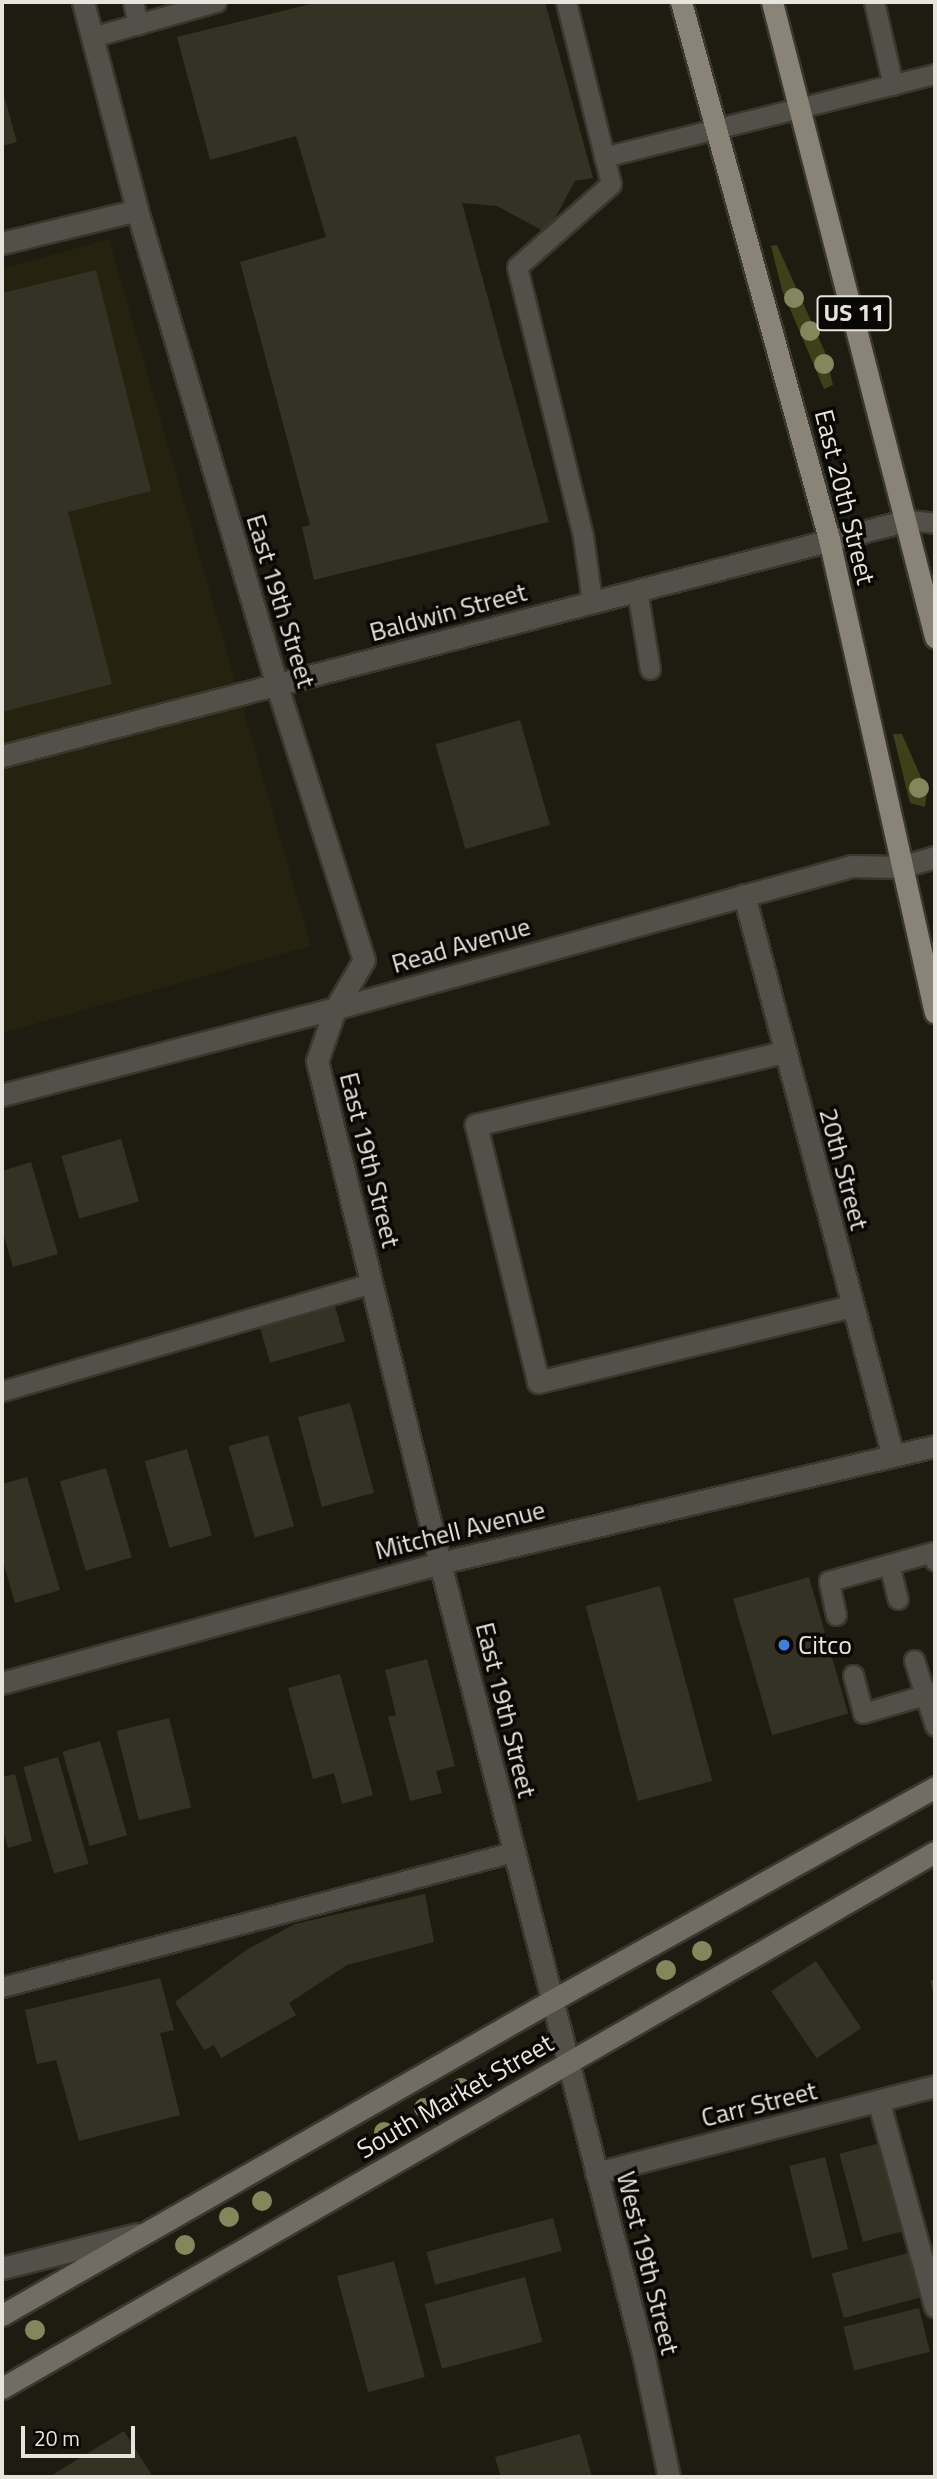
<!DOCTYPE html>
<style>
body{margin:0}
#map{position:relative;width:937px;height:2479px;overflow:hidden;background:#1e1c11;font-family:"Titillium Web",sans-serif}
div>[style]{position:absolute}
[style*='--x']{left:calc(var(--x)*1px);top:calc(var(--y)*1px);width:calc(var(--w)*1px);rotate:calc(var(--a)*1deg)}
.built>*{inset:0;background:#252210}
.green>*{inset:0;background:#3d4119}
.building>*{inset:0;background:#343225;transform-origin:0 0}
.roads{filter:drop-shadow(2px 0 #3a382e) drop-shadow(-2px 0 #3a382e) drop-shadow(0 2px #3a382e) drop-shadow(0 -2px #3a382e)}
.service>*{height:19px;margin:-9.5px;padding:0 9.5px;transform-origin:9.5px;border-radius:9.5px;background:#53504a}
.minor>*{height:21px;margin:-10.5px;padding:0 10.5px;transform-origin:10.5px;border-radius:10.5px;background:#53504a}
.secondary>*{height:21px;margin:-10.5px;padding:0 10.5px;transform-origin:10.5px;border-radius:10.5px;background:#726d64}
.primary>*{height:21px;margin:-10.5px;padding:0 10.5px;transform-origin:10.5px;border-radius:10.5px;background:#8a8478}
.trees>*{width:20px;height:20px;margin:-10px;border-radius:50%;background:#83875c}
.dots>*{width:19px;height:19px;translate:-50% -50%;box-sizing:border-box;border:4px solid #080703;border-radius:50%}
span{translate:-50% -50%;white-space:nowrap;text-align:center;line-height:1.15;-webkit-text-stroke:7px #080703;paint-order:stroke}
.shield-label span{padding:2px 5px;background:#080703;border:2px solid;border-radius:5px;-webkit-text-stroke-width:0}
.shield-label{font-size:24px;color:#e6e5dd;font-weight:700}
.street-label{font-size:26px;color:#e6e5dd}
.poi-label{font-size:26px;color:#e6e5dd}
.left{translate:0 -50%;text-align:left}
.frame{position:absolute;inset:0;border:4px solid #e6e5dd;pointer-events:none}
.scale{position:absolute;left:21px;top:2426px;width:114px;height:32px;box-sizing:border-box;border:4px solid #e6e5dd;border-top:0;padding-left:9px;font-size:21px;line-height:24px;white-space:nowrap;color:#e6e5dd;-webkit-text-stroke:5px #080703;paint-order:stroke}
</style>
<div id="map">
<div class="built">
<div style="clip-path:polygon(109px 239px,311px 946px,2px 1033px,2px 269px)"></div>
</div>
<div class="green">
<div style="clip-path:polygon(777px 245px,825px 352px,833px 385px,824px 389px,782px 290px,771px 246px)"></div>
<div style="clip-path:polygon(893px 734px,902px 734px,927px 791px,925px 807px,910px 803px)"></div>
</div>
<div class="building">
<div style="clip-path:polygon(318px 2px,545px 2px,593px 178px,575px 181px,547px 233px,497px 206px,462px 203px,549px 522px,314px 580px,302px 527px,310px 525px,240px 262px,326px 237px,296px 136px,210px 160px,177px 37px)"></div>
<div style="clip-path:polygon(2px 89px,17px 142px,2px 146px)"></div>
<div style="clip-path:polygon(96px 270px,151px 491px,68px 512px,112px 684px,2px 712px,2px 293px)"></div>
<div style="left:520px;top:720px;width:109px;height:88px;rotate:74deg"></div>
<div style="left:121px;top:1139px;width:65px;height:62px;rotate:74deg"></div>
<div style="clip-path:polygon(31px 1162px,58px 1254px,13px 1267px,2px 1229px,2px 1171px)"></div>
<div style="left:333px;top:1299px;width:44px;height:78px;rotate:74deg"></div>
<div style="left:350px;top:1403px;width:93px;height:54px;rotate:75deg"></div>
<div style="left:268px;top:1435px;width:95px;height:41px;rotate:74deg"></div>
<div style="left:187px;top:1449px;width:90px;height:44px;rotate:74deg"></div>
<div style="left:106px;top:1468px;width:93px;height:48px;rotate:74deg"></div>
<div style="clip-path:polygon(27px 1477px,60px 1590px,15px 1603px,2px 1558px,2px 1484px)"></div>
<div style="left:809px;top:1577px;width:142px;height:79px;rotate:74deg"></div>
<div style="left:660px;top:1586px;width:202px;height:77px;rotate:75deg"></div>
<div style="clip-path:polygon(427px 1659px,455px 1766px,436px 1771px,442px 1793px,410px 1801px,388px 1717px,396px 1715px,385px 1670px)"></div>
<div style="clip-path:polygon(340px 1674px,373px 1795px,342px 1804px,334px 1773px,313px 1779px,288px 1688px)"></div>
<div style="left:169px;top:1718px;width:92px;height:54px;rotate:76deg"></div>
<div style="left:100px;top:1741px;width:98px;height:39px;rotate:74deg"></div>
<div style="left:58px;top:1757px;width:111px;height:36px;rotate:74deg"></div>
<div style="clip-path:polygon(15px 1774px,32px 1841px,8px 1848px,2px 1828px,2px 1777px)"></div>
<div style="clip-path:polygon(425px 1894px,434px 1942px,347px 1965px,289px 2003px,296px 2015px,221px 2058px,214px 2045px,204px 2050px,175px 2002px,248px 1949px,295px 1924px)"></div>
<div style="left:816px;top:1961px;width:81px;height:54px;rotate:56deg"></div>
<div style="clip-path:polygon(160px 1978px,174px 2030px,160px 2033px,180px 2115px,79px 2141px,56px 2060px,37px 2064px,25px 2010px)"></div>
<div style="clip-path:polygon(935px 1979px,935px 1996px,934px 1996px,930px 1981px)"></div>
<div style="left:880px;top:2143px;width:91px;height:42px;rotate:75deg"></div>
<div style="left:825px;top:2157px;width:95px;height:37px;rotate:76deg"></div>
<div style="left:553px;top:2218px;width:34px;height:131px;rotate:75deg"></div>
<div style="left:908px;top:2253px;width:46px;height:79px;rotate:75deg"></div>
<div style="left:394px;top:2261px;width:120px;height:59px;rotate:75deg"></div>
<div style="left:525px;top:2277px;width:67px;height:104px;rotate:75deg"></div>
<div style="left:919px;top:2308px;width:45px;height:78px;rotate:76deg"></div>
<div style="clip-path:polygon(124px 2431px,153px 2477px,49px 2477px)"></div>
<div style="clip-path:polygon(580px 2434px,592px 2477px,501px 2477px,495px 2457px)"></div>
</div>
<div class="roads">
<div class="service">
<div style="--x:133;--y:2;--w:23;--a:77"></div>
<div style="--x:566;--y:2;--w:187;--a:76.1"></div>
<div style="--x:611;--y:184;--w:125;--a:138.6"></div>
<div style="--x:517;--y:267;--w:277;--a:76.2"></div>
<div style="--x:583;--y:536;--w:67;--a:82.2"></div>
<div style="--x:874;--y:2;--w:85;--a:77.1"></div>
<div style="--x:92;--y:37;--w:129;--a:-15.8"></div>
<div style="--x:604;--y:157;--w:341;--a:-14.1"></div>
<div style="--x:908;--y:520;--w:27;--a:6"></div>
<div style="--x:637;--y:590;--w:80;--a:80.7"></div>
<div style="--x:2;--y:1391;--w:384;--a:-16.3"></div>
<div style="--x:889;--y:1564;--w:36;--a:76"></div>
<div style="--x:836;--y:1615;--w:35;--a:-102"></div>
<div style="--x:829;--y:1581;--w:108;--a:-15.6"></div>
<div style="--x:933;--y:1552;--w:9;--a:77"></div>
<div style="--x:914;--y:1660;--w:69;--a:72.3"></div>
<div style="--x:853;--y:1675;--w:39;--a:75"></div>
<div style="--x:863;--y:1713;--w:75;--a:-16.3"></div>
<div style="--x:2;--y:1987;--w:529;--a:-14.8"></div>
</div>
<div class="minor">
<div style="--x:83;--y:2;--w:215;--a:75.4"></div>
<div style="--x:137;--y:210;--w:496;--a:73.6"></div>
<div style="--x:277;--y:686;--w:287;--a:72.4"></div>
<div style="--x:364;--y:960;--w:57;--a:120.6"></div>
<div style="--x:335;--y:1009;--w:55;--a:109.1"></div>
<div style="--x:317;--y:1061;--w:517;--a:76.23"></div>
<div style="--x:440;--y:1563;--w:816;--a:75.59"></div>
<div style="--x:643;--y:2353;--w:127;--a:78.2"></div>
<div style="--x:2;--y:243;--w:139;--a:-13.7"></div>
<div style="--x:2;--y:756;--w:936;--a:-14.6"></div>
<div style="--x:744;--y:895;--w:580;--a:75.13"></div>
<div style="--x:784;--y:1052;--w:317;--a:166.7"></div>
<div style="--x:476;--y:1125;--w:264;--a:76.4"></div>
<div style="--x:538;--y:1382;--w:323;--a:-13.6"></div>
<div style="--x:2;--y:1095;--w:350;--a:-14.6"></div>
<div style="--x:341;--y:1007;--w:530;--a:-15.43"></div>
<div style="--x:852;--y:866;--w:48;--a:1.2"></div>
<div style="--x:900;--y:867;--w:36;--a:-16"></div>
<div style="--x:2;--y:1683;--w:454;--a:-15.3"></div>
<div style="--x:440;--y:1563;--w:509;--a:-13.3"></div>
<div style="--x:879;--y:2103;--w:211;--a:74.6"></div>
<div style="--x:596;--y:2173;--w:350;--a:-14.4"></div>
<div style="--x:2;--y:2268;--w:139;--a:-14.1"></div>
</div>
<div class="secondary">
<div style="--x:2;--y:2315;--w:632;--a:-29.77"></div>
<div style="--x:551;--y:2001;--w:440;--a:-29.1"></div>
<div style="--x:2;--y:2388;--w:1076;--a:-29.88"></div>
</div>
<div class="primary">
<div style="--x:681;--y:2;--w:557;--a:74.59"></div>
<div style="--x:829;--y:539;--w:485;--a:77.4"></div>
<div style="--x:772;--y:2;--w:656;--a:75.6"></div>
</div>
</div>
<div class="trees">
<div style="left:794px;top:298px"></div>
<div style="left:810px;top:331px"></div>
<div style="left:824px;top:364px"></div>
<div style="left:919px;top:788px"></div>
<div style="left:702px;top:1951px"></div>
<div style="left:666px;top:1970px"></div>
<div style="left:461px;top:2088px"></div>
<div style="left:424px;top:2108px"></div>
<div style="left:384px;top:2132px"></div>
<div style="left:262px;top:2201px"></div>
<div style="left:229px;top:2217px"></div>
<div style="left:185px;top:2245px"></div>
<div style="left:35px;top:2330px"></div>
</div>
<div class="dots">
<div style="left:784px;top:1645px;background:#3f7fe0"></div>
</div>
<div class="shield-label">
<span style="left:854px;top:313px">US 11</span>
</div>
<div class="street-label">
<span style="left:845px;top:497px;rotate:76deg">East 20th Street</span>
<span style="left:281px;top:601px;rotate:73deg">East 19th Street</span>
<span style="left:448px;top:612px;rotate:-15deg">Baldwin Street</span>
<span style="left:461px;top:945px;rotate:-16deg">Read Avenue</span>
<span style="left:370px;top:1160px;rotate:76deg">East 19th Street</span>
<span style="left:844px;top:1169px;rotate:75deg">20th Street</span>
<span style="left:460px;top:1530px;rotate:-14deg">Mitchell Avenue</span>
<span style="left:506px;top:1710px;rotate:76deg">East 19th Street</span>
<span style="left:455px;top:2096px;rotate:-30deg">South Market Street</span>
<span style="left:759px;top:2104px;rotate:-14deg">Carr Street</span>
<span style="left:648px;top:2263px;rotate:76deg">West 19th Street</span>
</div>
<div class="poi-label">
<span class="left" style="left:798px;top:1645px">Citco</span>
</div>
<div class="frame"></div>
<div class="scale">20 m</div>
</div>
